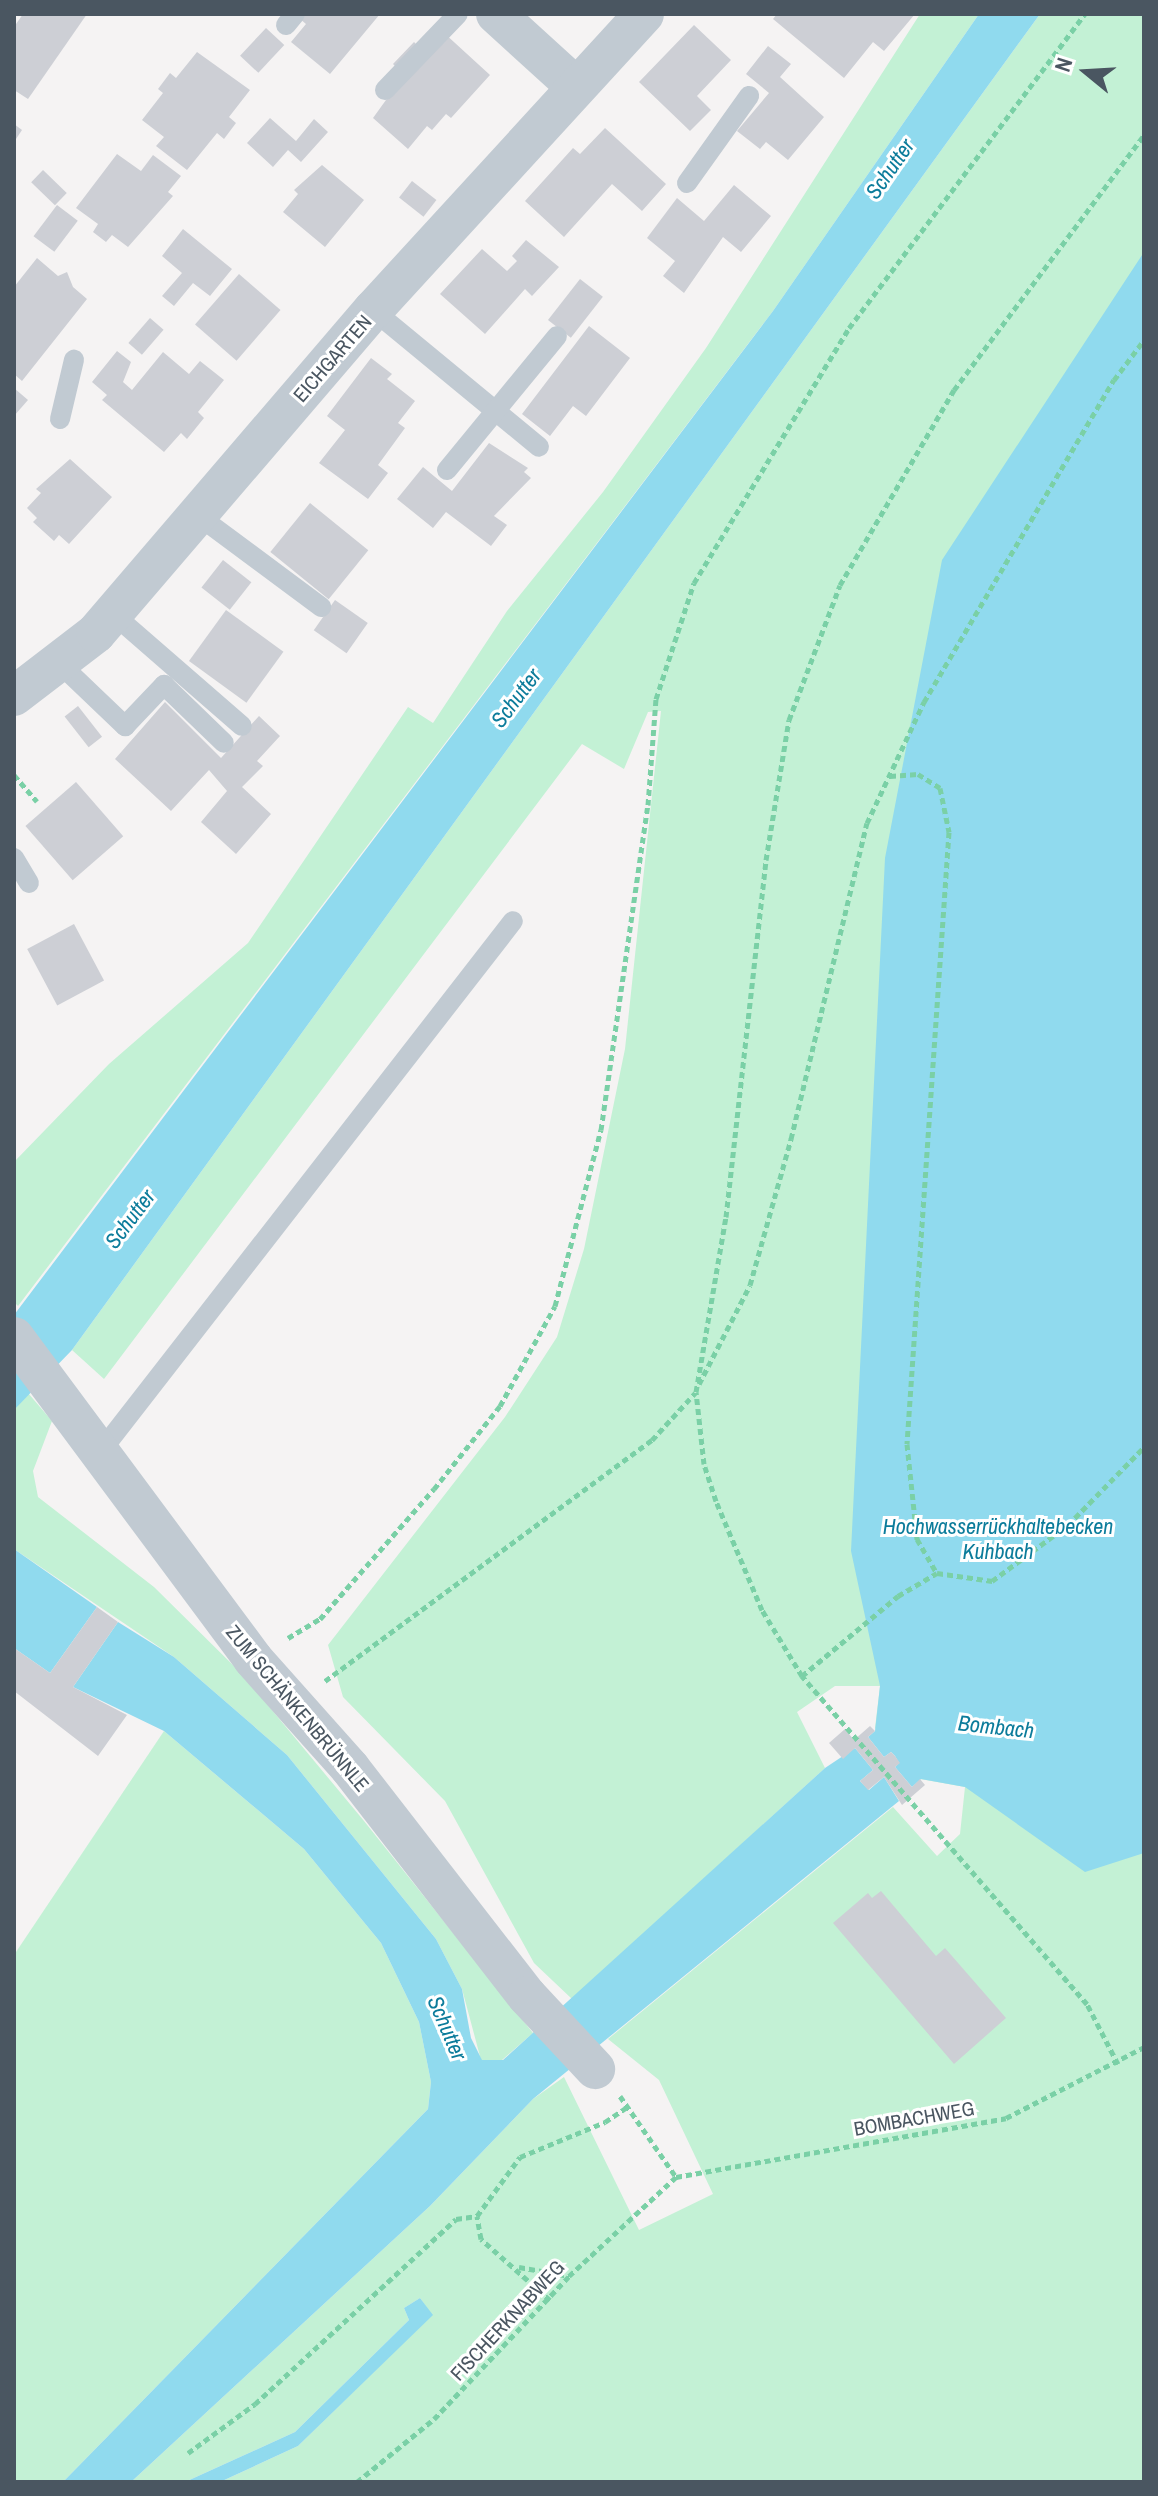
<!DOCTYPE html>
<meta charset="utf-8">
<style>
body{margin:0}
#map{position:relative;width:1158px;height:2496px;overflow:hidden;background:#f5f3f3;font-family:"Archivo Narrow",sans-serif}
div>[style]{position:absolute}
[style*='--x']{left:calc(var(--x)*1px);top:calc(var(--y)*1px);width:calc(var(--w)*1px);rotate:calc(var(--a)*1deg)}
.green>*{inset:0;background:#c3f1d5}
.water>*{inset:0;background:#90daee}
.building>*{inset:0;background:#cdcfd5;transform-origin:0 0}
.path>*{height:5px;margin-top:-2.5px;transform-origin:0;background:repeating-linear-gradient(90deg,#7ad0a6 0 6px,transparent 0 10px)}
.lane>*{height:20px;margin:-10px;padding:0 10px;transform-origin:10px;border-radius:10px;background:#c1cad2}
.street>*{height:40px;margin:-20px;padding:0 20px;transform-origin:20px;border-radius:20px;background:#c1cad2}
span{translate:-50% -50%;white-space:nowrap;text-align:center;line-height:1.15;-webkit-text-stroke:6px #fff;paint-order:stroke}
.street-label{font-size:20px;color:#4a5661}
.water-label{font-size:22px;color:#0c7c9b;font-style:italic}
.frame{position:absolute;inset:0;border:16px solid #4a5661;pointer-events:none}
.north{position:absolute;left:1046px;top:32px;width:80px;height:80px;-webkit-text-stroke:6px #fff;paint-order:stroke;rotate:288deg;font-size:22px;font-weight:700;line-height:32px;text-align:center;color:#4a5661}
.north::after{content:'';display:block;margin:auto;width:28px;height:36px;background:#4a5661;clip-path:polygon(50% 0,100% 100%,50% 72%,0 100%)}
</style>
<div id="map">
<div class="green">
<div style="clip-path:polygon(920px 14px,979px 14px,773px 311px,18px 1306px,14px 1302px,14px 1162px,109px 1064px,248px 943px,408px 707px,433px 723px,507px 611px,603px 492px,706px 348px)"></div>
<div style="clip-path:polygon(1040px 14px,1144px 14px,1144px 2482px,220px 2482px,298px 2446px,432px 2315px,420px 2298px,404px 2308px,409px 2320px,295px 2432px,185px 2482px,131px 2482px,430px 2206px,533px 2099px,564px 2077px,639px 2230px,713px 2194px,659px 2080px,608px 2039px,893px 1807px,937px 1856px,960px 1834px,965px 1787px,920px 1779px,875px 1728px,880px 1686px,835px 1686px,797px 1712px,825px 1768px,572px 1999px,534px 1963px,445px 1801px,343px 1697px,328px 1645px,505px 1417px,557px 1337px,584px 1249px,625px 1049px,661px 711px,648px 712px,624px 769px,582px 744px,104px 1379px,72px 1350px)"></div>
<div style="clip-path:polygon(28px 1393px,52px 1421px,33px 1471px,38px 1497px,154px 1587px,242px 1674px,364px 1821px,533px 2033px,502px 2060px,481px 2060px,462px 1989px,436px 1939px,287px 1755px,174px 1657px,14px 1549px,14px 1410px)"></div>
<div style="clip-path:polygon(164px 1731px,304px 1849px,381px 1943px,419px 2022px,431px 2082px,428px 2109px,63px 2482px,14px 2482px,14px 1955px)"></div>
</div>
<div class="water">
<div style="clip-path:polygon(979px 14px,1040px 14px,72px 1350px,14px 1410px,14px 1315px,773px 311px)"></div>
<div style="clip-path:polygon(1144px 252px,1144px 1853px,1085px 1872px,965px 1787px,921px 1779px,912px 1787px,895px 1767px,899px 1763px,895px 1756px,891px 1752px,884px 1757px,868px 1737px,875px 1731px,880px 1686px,851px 1551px,885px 858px,942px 560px)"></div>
<div style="clip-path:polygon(14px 1549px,97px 1607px,50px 1673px,14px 1648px)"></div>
<div style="clip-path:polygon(118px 1622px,174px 1657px,287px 1755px,436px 1939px,462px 1989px,471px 2038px,482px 2060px,503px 2060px,825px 1768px,855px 1748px,873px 1770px,860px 1781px,869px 1790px,884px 1777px,899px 1801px,533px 2099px,430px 2206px,131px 2482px,63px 2482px,428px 2109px,431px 2082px,419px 2022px,381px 1943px,304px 1849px,164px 1731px,73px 1687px)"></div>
<div style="clip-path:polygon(420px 2298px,433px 2315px,298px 2446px,220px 2482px,185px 2482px,295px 2432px,409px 2320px,404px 2308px)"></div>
</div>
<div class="building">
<div style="clip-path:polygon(23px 14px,87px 14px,28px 99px,14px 90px,14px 27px)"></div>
<div style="clip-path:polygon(302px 14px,380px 14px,330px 74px,291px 42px,306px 24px,299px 18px)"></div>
<div style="clip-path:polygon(777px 14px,915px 14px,884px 51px,873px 42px,844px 78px,773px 19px)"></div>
<div style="clip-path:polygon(694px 25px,731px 60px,697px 96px,711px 110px,690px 131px,639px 82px)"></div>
<div style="left:266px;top:28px;width:25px;height:38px;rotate:43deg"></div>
<div style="clip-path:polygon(443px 32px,490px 75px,451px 118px,446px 114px,432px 130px,427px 126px,408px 149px,373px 118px,404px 75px,393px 64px,414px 42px,425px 53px)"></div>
<div style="clip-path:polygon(768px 46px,791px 64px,780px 77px,824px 117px,788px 160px,766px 142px,760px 149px,737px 131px,769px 93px,746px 74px)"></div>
<div style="clip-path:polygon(197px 52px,250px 90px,229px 117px,236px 123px,224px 139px,217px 133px,187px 170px,156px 146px,164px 137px,142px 120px,163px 93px,158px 89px,170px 73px,176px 78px)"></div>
<div style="clip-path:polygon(270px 118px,296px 141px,314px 119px,328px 132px,301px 162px,288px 150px,273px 167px,247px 143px)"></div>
<div style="clip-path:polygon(14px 124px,22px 130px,14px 142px)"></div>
<div style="clip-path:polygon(605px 128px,666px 184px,642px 211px,612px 184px,564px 237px,525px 201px,573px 148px,580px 154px)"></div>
<div style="clip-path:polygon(117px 154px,141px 171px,153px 155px,181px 176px,168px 192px,173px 196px,128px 247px,112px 235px,106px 242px,93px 232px,98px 224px,76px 208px)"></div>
<div style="clip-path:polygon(322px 165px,364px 200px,325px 247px,283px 212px,298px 194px,294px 190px)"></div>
<div style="left:43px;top:170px;width:33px;height:17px;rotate:44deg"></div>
<div style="left:412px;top:181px;width:31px;height:21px;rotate:38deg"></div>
<div style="clip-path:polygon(734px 185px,771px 216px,741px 252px,723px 237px,684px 293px,663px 276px,675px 261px,647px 238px,677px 198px,704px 221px)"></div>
<div style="left:57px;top:205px;width:26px;height:39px;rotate:37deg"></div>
<div style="clip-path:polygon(183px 229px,232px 269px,210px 296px,193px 283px,174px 306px,162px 296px,182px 273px,162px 256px)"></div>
<div style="clip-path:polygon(526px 240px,559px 267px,532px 296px,525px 289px,485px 334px,440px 294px,482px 249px,507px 271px,517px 261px,512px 256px)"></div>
<div style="clip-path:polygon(37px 258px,58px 276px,67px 272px,73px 287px,87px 299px,22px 381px,14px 374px,14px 287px)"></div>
<div style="left:239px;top:274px;width:55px;height:67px;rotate:41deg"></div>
<div style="left:580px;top:279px;width:29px;height:52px;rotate:38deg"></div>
<div style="left:150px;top:318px;width:18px;height:33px;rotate:41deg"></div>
<div style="clip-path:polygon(589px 326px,630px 358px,586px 416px,573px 406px,550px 436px,522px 414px)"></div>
<div style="clip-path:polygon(117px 351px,131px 362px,123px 382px,132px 390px,163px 352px,189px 374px,200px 361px,224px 380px,198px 412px,204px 418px,187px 439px,181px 433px,164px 452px,102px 400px,107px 395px,92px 382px)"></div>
<div style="clip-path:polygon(371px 358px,392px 374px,387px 379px,415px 401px,398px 423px,405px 428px,378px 465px,388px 473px,368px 499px,319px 463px,345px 430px,327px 416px)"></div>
<div style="clip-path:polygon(14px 388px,28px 400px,14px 416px)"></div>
<div style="clip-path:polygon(489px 443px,528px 468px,524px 472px,531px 478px,494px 516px,507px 525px,491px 546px,446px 512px,433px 528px,397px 499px,423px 467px,452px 491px)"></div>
<div style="clip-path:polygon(70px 459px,112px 497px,69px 544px,59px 535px,54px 541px,33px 522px,37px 518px,27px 508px,41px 493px,36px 489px)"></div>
<div style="left:310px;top:503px;width:75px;height:63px;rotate:39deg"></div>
<div style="left:223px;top:560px;width:36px;height:35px;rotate:38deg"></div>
<div style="left:335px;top:600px;width:40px;height:37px;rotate:35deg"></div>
<div style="left:226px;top:610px;width:71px;height:63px;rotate:36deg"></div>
<div style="clip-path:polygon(165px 702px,221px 758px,259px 716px,280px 736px,257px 761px,263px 766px,242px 787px,271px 814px,236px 854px,201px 822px,227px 791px,209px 770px,171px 811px,115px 759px)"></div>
<div style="left:78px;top:706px;width:39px;height:17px;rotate:52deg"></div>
<div style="left:76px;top:782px;width:72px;height:67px;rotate:49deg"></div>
<div style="left:74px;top:924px;width:64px;height:53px;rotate:62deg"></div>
<div style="clip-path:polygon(97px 1607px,118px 1622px,73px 1687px,127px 1715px,98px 1756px,14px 1691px,14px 1648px,50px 1673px)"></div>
<div style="clip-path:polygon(870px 1726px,875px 1731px,868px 1737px,884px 1757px,891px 1752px,895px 1756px,900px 1763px,895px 1767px,912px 1787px,920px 1779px,925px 1785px,902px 1805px,884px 1777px,868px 1790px,860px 1781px,873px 1770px,855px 1748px,843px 1759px,829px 1743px,845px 1729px,854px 1740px)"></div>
<div style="clip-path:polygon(881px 1891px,936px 1956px,945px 1948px,1006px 2018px,954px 2064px,833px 1923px,868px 1893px,872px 1898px)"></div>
</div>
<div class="path">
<div style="--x:14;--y:775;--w:35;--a:49"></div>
<div style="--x:890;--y:776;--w:28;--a:-4"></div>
<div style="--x:918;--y:774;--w:26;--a:32"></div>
<div style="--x:940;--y:788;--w:45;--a:78.4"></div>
<div style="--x:949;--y:832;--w:613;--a:93.93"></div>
<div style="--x:907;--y:1444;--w:96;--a:84"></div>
<div style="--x:917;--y:1539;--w:39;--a:60"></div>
<div style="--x:937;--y:1573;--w:56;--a:8.3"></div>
<div style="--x:992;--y:1581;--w:94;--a:-36.4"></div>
<div style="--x:1068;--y:1525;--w:109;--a:-45.7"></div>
<div style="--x:699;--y:1384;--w:111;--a:-62.7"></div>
<div style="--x:750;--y:1285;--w:152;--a:-74.3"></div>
<div style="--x:791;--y:1139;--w:325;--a:-76.5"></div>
<div style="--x:867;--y:823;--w:134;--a:-64.8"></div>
<div style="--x:924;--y:702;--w:374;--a:-59.5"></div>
<div style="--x:1114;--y:380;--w:50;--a:-53.1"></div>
<div style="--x:288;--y:1638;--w:37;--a:-31"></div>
<div style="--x:320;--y:1619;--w:173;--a:-48.8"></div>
<div style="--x:434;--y:1489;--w:106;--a:-51.5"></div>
<div style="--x:500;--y:1406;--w:114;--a:-61.2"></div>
<div style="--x:555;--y:1306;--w:182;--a:-75.4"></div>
<div style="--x:601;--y:1130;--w:328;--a:-81.8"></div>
<div style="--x:648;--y:805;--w:106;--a:-85.7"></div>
<div style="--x:656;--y:699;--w:122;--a:-71.9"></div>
<div style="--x:694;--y:583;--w:298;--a:-58.7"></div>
<div style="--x:849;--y:328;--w:393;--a:-53.1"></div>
<div style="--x:802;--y:1676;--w:125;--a:-39.8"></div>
<div style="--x:898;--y:1596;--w:45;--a:-30.5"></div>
<div style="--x:325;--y:1681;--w:406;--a:-36.4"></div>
<div style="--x:652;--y:1440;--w:64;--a:-47.5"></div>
<div style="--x:1118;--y:2064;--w:68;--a:-117.3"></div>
<div style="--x:1087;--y:2004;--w:435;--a:-131"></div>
<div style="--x:802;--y:1676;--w:77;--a:-121.2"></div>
<div style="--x:762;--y:1610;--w:118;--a:-112.9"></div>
<div style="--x:716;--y:1501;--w:39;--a:-108"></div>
<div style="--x:704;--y:1464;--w:72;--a:-96.3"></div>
<div style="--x:696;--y:1392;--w:178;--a:-80.3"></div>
<div style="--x:726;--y:1217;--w:359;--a:-83.6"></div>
<div style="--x:766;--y:860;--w:142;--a:-80.7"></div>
<div style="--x:789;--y:720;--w:144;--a:-69.3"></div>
<div style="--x:840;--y:585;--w:226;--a:-59.7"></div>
<div style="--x:954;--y:390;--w:318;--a:-53.3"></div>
<div style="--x:620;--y:2096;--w:98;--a:55.3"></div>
<div style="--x:676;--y:2177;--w:335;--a:-10.1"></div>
<div style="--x:1006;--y:2118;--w:155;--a:-27.2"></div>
<div style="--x:519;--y:2267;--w:51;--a:10.2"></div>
<div style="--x:550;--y:2300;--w:92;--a:-138.5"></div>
<div style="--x:481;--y:2239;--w:23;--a:-100"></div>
<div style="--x:477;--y:2216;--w:73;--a:-53.9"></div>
<div style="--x:520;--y:2157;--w:92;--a:-22.4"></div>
<div style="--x:605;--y:2122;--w:29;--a:-34"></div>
<div style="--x:188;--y:2453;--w:83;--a:-36.2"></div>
<div style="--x:255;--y:2404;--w:273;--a:-42.6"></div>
<div style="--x:456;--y:2219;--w:21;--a:-8"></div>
<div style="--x:357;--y:2482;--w:99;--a:-39.3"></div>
<div style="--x:434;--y:2419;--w:197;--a:-46.6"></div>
<div style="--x:569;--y:2276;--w:146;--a:-42.8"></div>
</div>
<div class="lane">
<div style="--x:286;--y:25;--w:14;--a:-51"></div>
<div style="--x:385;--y:90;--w:105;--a:-46.2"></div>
<div style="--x:687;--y:183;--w:107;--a:-54.5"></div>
<div style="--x:373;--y:310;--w:215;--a:39.5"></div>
<div style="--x:60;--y:419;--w:61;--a:-76.7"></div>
<div style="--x:447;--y:470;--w:173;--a:-50.6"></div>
<div style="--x:196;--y:514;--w:156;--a:36.6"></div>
<div style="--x:112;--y:613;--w:172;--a:41"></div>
<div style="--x:58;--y:662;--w:93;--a:43.7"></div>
<div style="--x:125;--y:726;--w:57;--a:-46.4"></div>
<div style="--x:164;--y:685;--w:83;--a:44"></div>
<div style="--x:14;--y:858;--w:29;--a:59"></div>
<div style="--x:101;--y:1451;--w:671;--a:-52.14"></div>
</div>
<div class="street">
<div style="--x:496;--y:14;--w:107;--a:42.3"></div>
<div style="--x:14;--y:696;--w:103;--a:-37.5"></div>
<div style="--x:96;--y:633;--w:426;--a:-49.4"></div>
<div style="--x:373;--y:310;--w:401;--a:-47.5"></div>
<div style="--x:14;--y:1337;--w:401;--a:53.4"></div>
<div style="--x:253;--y:1659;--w:146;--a:48.3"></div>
<div style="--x:350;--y:1768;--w:289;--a:52.2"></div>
<div style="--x:527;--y:1996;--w:100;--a:47"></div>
</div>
<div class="street-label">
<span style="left:332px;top:358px;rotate:-49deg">EICHGARTEN</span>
<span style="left:298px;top:1708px;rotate:50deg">ZUM SCHÄNKENBRÜNNLE</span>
<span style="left:914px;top:2118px;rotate:-10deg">BOMBACHWEG</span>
<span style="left:507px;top:2320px;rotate:-47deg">FISCHERKNABWEG</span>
</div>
<div class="water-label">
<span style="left:890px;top:169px;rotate:-55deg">Schutter</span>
<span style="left:516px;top:698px;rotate:-53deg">Schutter</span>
<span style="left:130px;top:1219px;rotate:-53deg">Schutter</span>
<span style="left:998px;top:1539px">Hochwasserrückhaltebecken<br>Kuhbach</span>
<span style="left:996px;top:1727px;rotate:6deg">Bombach</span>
<span style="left:447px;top:2028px;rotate:67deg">Schutter</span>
</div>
<div class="frame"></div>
<div class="north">N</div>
</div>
